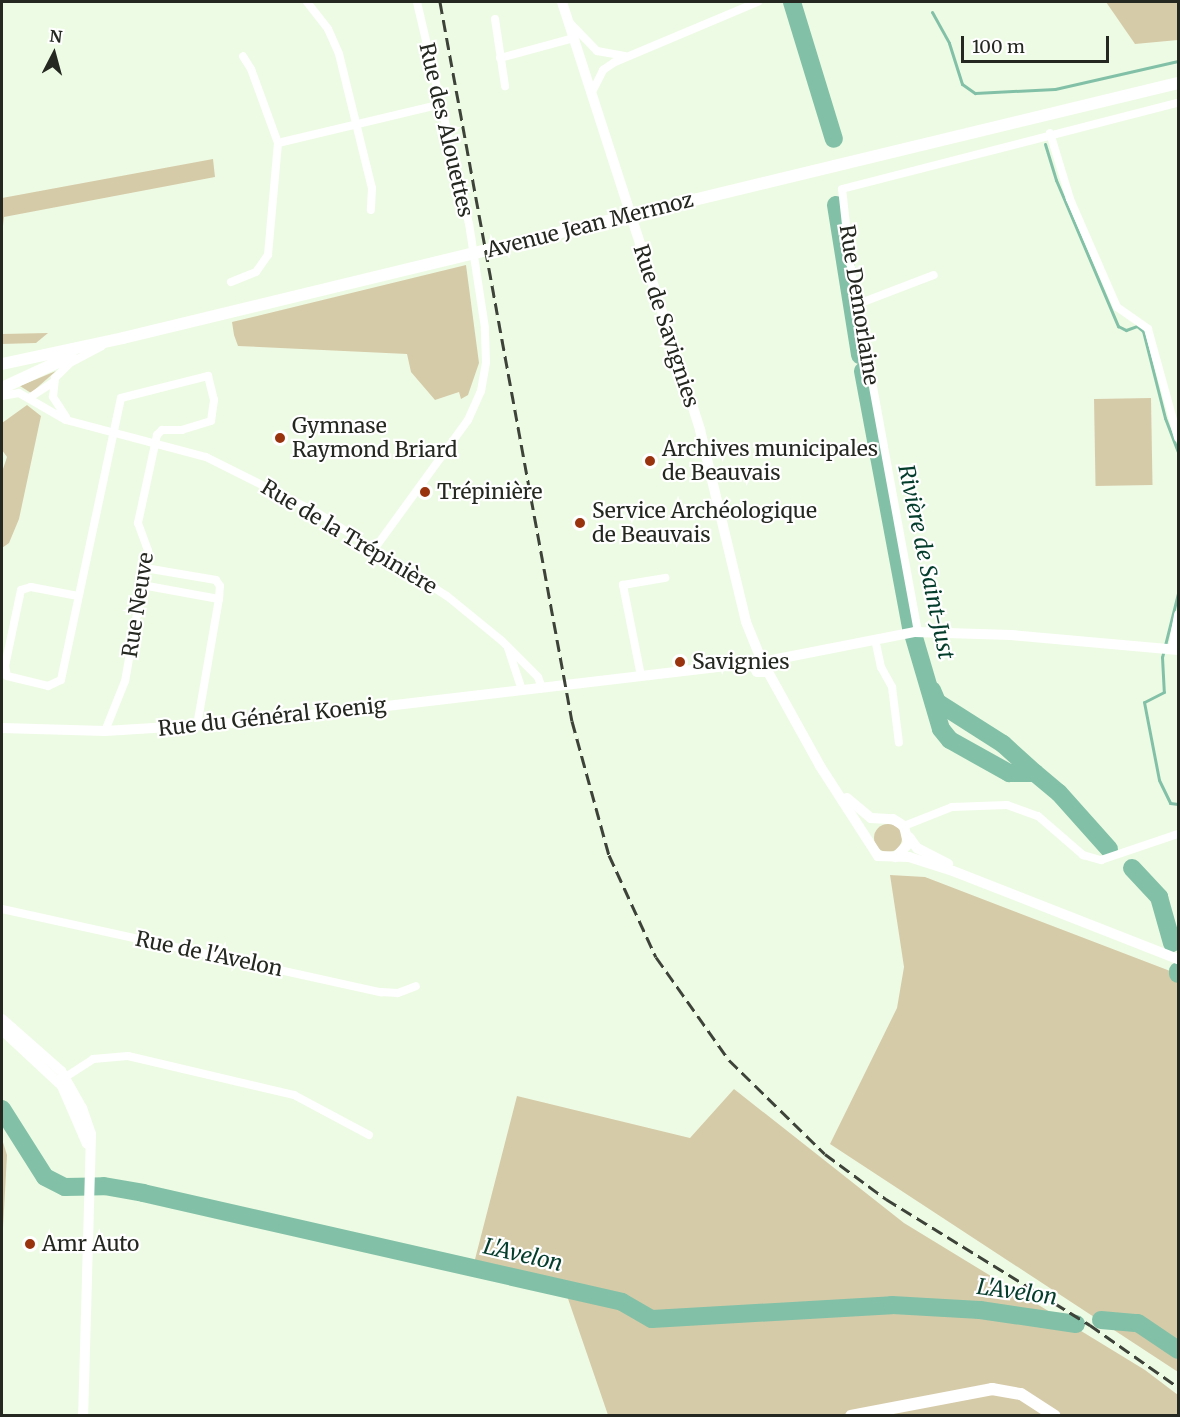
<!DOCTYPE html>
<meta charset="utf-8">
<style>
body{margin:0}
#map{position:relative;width:1180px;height:1417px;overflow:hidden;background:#eefbe4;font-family:Merriweather,serif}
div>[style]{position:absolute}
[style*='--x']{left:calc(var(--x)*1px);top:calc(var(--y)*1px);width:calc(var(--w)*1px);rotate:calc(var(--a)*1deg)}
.green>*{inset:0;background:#d6cba9;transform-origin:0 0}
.round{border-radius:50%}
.stream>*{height:3px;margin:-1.5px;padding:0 1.5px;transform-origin:1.5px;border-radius:1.5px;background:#82c1a7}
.river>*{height:18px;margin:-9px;padding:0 9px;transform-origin:9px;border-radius:9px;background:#82c1a7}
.minor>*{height:8px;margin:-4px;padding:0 4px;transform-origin:4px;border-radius:4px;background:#fff}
.tertiary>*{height:10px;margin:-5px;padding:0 5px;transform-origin:5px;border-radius:5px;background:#fff}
.secondary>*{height:12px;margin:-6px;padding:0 6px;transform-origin:6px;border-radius:6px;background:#fff}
.rail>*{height:3px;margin-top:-1.5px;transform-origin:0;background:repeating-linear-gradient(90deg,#3e4339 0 12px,transparent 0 18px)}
.dots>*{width:16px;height:16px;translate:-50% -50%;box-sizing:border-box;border:3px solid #fff;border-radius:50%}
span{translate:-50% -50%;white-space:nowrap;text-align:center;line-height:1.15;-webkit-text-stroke:4.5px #fff;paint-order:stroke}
.street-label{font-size:21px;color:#242820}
.poi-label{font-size:21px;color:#242820}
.left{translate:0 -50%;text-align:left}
.water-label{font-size:22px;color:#053d2c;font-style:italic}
.frame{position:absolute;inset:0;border:3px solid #242820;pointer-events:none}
.north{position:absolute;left:24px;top:24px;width:60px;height:60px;-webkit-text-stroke:4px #fff;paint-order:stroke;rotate:6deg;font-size:16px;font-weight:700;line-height:24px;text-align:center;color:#242820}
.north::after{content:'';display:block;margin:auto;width:21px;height:27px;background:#242820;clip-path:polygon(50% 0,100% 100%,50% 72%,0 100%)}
.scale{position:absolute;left:961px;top:36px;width:148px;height:27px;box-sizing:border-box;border:3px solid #242820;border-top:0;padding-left:8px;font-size:18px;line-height:21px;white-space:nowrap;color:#242820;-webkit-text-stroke:4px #fff;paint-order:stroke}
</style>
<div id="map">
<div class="green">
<div style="clip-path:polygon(1106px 2px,1178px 2px,1178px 40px,1135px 44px)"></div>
<div style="clip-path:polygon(213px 159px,215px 177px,4px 217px,2px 235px,2px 198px)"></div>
<div style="clip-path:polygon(466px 265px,479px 363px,468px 395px,461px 399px,459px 392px,435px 400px,411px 372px,407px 354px,238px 346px,234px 335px,232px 322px)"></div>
<div style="clip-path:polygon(48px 333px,36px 343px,2px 344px,2px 334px)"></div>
<div style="clip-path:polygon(56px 371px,31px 393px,20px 386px)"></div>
<div style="left:1151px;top:398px;width:87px;height:57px;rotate:89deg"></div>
<div style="clip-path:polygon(27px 405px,41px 416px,19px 519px,9px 543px,2px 548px,2px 472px,7px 457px,2px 450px,2px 423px)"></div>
<div class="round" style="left:874px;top:824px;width:28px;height:28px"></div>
<div style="clip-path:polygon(890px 875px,925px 877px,1178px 974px,1178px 1372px,830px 1144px,897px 1008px,904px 967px)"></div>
<div style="clip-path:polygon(734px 1089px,904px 1223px,1145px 1370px,1178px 1395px,1178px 1415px,608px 1415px,565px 1290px,473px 1267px,517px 1096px,690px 1138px)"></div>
<div style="clip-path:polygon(2px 1139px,7px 1155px,2px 1247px)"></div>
</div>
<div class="stream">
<div style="--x:932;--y:12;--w:35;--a:61"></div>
<div style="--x:949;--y:43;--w:43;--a:72.4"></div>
<div style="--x:962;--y:84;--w:16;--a:35"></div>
<div style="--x:975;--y:93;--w:80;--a:-2.9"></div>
<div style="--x:1055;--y:89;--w:126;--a:-12.8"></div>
<div style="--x:1045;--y:144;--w:38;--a:73"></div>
<div style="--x:1056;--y:180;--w:159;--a:67"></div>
<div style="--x:1118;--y:326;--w:9;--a:27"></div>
<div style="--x:1126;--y:330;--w:12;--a:-20"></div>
<div style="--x:1137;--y:326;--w:8;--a:40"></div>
<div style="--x:1143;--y:331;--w:90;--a:75.8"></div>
<div style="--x:1165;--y:418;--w:36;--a:69"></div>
<div style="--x:1178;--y:477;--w:41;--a:90"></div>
<div style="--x:1178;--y:593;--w:66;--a:104"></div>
<div style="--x:1162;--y:657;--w:35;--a:87"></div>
<div style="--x:1164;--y:692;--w:22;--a:153"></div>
<div style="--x:1144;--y:702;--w:79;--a:79.1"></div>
<div style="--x:1159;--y:780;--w:25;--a:64"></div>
<div style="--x:1170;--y:803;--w:8;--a:7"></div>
</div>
<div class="river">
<div style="--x:792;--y:2;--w:143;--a:73"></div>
<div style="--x:836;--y:205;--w:152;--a:80.9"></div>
<div style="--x:863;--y:371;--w:260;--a:79.4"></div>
<div style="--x:911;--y:627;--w:106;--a:73.6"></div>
<div style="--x:941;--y:729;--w:14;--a:51"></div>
<div style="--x:950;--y:740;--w:68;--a:29.2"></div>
<div style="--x:1009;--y:773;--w:26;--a:0"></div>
<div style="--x:1035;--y:773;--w:31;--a:40"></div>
<div style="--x:1059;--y:793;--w:75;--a:48.2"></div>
<div style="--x:932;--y:690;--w:13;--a:67"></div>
<div style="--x:937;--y:702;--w:78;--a:32.5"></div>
<div style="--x:1003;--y:744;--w:43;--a:42.2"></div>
<div style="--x:1132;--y:868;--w:40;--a:47"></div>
<div style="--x:1159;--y:897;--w:48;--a:74.2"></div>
<div style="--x:1178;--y:971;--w:3;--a:90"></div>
<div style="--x:2;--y:1109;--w:80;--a:57.7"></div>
<div style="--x:45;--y:1177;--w:22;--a:27"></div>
<div style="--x:65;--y:1187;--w:39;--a:-1"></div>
<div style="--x:104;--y:1186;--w:40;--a:10"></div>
<div style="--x:143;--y:1193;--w:491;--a:12.8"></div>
<div style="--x:622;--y:1302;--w:34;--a:30"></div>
<div style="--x:652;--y:1319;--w:240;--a:-3.3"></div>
<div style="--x:892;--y:1305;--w:88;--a:3.3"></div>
<div style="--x:980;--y:1310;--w:97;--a:8.3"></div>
<div style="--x:1101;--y:1320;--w:37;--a:5"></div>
<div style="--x:1138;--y:1323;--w:48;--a:34"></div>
</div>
<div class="minor">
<div style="--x:307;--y:2;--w:34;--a:52"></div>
<div style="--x:328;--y:29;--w:27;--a:66"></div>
<div style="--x:339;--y:54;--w:138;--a:76.2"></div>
<div style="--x:372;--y:188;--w:22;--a:93"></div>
<div style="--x:495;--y:19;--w:68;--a:81.5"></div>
<div style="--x:570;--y:23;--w:39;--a:46"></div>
<div style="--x:597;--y:51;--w:28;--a:10"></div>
<div style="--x:500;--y:58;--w:77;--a:-15.1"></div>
<div style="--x:592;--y:92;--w:25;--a:-63"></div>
<div style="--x:603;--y:70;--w:14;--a:-34"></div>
<div style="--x:615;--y:62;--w:155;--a:-22.8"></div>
<div style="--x:1050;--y:133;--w:69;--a:73.1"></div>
<div style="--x:1070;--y:199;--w:118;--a:66.5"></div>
<div style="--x:1117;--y:307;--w:38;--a:35"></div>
<div style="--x:1148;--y:329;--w:113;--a:74.6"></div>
<div style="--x:278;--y:143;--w:169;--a:-13.4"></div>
<div style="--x:231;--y:282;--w:27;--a:-22"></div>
<div style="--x:256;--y:272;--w:21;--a:-55"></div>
<div style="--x:268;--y:255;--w:112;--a:-84.9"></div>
<div style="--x:278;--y:143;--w:79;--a:-110"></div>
<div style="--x:251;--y:69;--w:15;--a:-122"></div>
<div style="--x:858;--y:304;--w:81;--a:-20.9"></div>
<div style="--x:2;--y:396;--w:17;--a:-10"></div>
<div style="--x:19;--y:393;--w:54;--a:29.9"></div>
<div style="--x:66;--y:420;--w:145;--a:14.8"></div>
<div style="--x:206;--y:457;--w:125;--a:26.6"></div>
<div style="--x:318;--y:513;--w:153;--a:32.8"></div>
<div style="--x:447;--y:596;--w:71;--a:39.3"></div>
<div style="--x:502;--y:641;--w:51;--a:45"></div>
<div style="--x:538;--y:677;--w:12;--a:70"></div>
<div style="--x:29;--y:398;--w:30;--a:-33"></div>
<div style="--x:66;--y:417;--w:24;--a:-123"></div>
<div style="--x:53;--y:397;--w:19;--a:-84"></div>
<div style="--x:55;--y:378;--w:21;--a:-45"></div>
<div style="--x:70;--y:363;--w:36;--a:-28"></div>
<div style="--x:375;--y:548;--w:158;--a:-54"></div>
<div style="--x:468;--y:420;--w:32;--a:-66"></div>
<div style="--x:481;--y:391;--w:29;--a:-80"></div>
<div style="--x:486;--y:362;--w:34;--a:-92"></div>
<div style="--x:485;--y:328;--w:105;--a:-98.7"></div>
<div style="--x:469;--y:224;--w:228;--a:-103.2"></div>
<div style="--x:142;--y:585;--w:78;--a:10.3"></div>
<div style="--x:219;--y:599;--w:13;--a:-86"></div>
<div style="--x:220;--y:586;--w:7;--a:-124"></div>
<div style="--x:216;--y:580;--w:72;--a:-170.4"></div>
<div style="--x:78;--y:596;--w:48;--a:-169.2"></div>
<div style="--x:31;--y:587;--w:10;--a:163"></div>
<div style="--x:21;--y:590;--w:78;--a:101.9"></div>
<div style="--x:5;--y:666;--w:10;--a:79"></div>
<div style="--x:7;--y:676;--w:42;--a:13.7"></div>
<div style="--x:48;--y:686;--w:14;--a:-25"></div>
<div style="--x:61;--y:680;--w:288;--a:-78"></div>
<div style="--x:121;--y:398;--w:90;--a:-14.2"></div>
<div style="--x:208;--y:376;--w:25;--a:76"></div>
<div style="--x:214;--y:400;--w:21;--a:98"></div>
<div style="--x:211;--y:421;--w:30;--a:163"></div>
<div style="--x:182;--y:430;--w:20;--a:180"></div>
<div style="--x:162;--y:430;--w:7;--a:135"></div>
<div style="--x:157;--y:435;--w:90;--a:102.2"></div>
<div style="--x:138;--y:523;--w:30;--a:70"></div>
<div style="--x:148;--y:551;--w:132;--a:100"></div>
<div style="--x:125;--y:681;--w:54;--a:111.8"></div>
<div style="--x:918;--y:632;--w:377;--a:-100.4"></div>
<div style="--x:850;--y:261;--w:72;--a:-96.3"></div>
<div style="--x:842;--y:189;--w:347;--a:-14.4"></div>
<div style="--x:875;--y:639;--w:29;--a:78"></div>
<div style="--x:881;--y:667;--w:23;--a:61"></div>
<div style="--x:892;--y:687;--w:56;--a:82.9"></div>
<div style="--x:508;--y:648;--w:44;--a:71.6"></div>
<div style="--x:1172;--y:649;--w:35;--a:-80"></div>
<div style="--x:641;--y:676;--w:93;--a:-101.2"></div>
<div style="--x:623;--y:585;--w:43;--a:-9.5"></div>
<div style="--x:197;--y:726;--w:129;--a:-80.2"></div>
<div style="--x:904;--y:826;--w:52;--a:-21.6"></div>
<div style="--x:952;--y:807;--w:55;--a:-2.1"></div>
<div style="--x:1007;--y:805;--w:33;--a:20"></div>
<div style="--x:1038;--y:816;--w:60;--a:40.9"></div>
<div style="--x:1083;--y:855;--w:19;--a:16"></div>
<div style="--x:1101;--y:860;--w:81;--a:-18.7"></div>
<div style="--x:2;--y:909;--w:388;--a:12.4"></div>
<div style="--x:381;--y:992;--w:17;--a:3"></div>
<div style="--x:398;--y:993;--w:19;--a:-21"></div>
<div style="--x:61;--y:1080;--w:38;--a:-33"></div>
<div style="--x:93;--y:1059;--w:35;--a:-5"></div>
<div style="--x:128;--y:1056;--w:171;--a:13.2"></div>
<div style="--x:294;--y:1095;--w:85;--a:28.1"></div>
</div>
<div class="tertiary">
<div style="--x:562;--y:2;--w:450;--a:72.1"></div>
<div style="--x:700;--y:430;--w:197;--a:76.5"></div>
<div style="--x:746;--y:622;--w:35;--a:68"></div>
<div style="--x:772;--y:660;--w:146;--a:-11.1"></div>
<div style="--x:915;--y:632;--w:96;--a:1.8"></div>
<div style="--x:1011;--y:635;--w:168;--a:5.1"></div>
<div style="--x:752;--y:663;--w:10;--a:61"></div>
<div style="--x:757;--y:672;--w:11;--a:0"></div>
<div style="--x:768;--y:672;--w:107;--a:61"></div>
<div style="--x:820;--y:766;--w:107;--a:57.2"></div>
<div style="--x:878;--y:856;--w:31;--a:2"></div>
<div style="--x:909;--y:857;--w:46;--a:17.7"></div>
<div style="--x:953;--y:871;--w:242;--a:21.4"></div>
<div style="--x:2;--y:728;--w:103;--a:1.7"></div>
<div style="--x:105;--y:731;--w:146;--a:-3.5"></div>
<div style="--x:251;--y:722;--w:504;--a:-6.72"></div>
<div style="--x:847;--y:798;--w:31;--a:40"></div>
<div style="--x:871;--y:818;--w:22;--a:3"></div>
<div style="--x:893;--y:819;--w:13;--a:32"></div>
<div style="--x:904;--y:826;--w:18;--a:77"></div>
<div style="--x:908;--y:844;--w:18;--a:133"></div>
<div style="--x:909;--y:837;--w:14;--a:54"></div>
<div style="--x:917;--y:848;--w:35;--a:27"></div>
<div style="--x:2;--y:1019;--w:79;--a:41.4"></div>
<div style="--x:61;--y:1071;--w:43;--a:60.4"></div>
<div style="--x:82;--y:1108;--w:28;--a:71"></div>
<div style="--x:91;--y:1134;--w:282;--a:91.6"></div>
<div style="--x:2;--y:1030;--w:82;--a:43"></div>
<div style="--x:62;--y:1086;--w:63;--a:66.7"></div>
</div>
<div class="secondary">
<div style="--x:2;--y:364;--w:124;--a:-12.1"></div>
<div style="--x:123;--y:338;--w:1085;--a:-13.59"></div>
<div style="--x:2;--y:388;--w:76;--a:-24.9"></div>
<div style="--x:851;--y:1416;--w:144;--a:-10.8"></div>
<div style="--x:992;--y:1389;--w:29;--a:10"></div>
<div style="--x:1021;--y:1394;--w:40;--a:32.9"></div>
</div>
<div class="rail">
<div style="--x:440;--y:2;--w:731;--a:79.6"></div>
<div style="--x:572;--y:721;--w:139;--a:74.6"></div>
<div style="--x:609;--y:855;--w:112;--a:65.3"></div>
<div style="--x:656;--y:957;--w:126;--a:54.7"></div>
<div style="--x:729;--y:1060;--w:134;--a:44.4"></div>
<div style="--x:825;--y:1154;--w:76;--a:36.4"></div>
<div style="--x:886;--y:1199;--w:240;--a:31.7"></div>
<div style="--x:1090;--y:1325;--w:108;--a:35.2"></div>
</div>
<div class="dots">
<div style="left:280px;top:438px;background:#99330e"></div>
<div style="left:650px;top:461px;background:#99330e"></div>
<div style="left:425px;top:492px;background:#99330e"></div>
<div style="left:580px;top:523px;background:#99330e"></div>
<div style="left:680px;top:662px;background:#99330e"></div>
<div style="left:30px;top:1244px;background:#99330e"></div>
</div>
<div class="street-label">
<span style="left:446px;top:130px;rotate:77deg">Rue des Alouettes</span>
<span style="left:590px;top:225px;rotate:-14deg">Avenue Jean Mermoz</span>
<span style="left:859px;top:305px;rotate:81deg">Rue Demorlaine</span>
<span style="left:666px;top:326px;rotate:72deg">Rue de Savignies</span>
<span style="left:349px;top:537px;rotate:31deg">Rue de la Trépinière</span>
<span style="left:138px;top:605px;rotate:-81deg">Rue Neuve</span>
<span style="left:272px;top:717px;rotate:-6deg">Rue du Général Koenig</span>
<span style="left:209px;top:954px;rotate:12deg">Rue de l'Avelon</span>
</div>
<div class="poi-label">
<span class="left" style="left:292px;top:438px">Gymnase<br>Raymond Briard</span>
<span class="left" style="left:662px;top:461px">Archives municipales<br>de Beauvais</span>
<span class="left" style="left:437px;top:492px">Trépinière</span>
<span class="left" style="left:592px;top:523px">Service Archéologique<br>de Beauvais</span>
<span class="left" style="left:692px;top:662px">Savignies</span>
<span class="left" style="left:42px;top:1244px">Amr Auto</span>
</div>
<div class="water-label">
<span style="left:926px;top:562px;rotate:78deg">Rivière de Saint-Just</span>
<span style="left:523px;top:1255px;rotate:13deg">L'Avelon</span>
<span style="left:1017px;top:1292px;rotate:8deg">L'Avelon</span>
</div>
<div class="frame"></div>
<div class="north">N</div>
<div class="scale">100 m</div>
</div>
